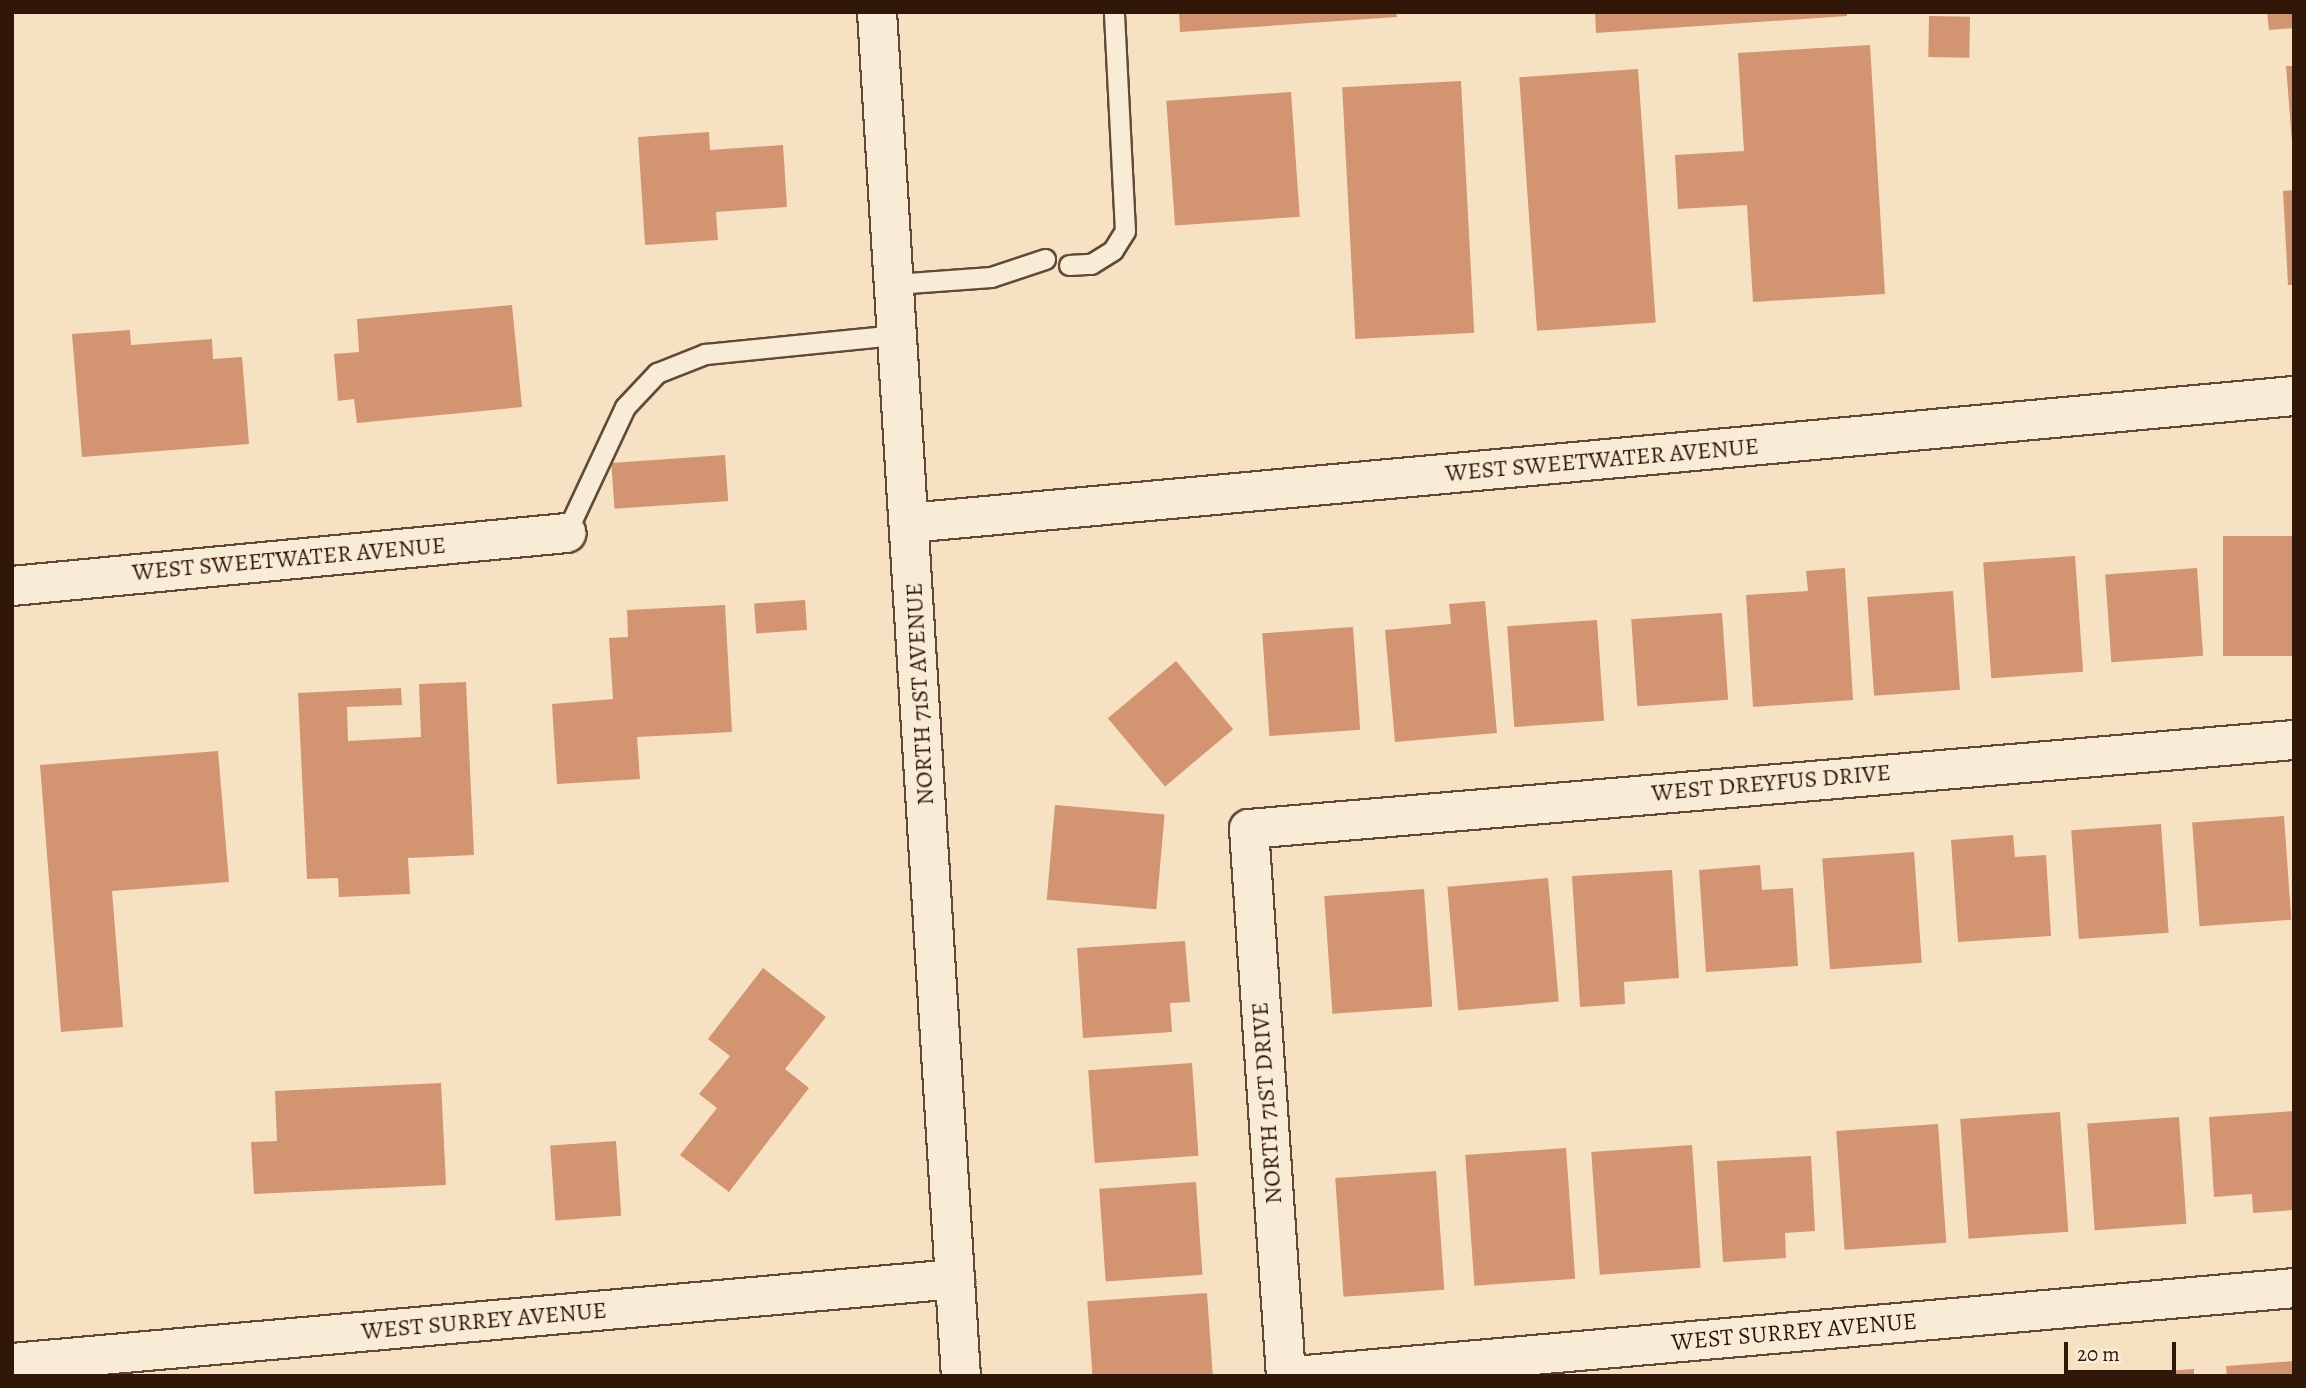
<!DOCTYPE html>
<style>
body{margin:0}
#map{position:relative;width:2306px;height:1388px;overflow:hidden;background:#f6e1c2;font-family:Alegreya,serif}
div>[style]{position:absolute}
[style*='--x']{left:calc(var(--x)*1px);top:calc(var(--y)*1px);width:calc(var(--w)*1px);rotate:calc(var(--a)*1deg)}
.building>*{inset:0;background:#d39472;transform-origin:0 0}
.roads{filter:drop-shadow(2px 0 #624a36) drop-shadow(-2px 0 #624a36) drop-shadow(0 2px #624a36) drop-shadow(0 -2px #624a36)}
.lane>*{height:19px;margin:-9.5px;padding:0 9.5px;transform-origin:9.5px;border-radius:9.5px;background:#f9ecd7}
.street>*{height:38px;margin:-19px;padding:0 19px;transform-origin:19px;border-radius:19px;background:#f9ecd7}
.secondary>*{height:38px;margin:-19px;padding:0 19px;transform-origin:19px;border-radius:19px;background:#f9ecd7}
span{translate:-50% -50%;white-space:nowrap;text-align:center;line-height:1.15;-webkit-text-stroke:5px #f9ecd7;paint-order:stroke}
.street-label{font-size:24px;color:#311707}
.frame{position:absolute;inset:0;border:14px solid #311707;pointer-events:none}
.scale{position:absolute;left:2064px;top:1342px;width:112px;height:32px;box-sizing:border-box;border:4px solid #311707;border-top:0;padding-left:9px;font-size:21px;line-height:24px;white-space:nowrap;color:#311707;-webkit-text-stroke:5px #f9ecd7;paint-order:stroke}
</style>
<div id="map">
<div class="building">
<div style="clip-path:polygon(1179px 12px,1396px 12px,1397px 17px,1180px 32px)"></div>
<div style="clip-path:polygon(1595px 12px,1847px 12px,1847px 16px,1596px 33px)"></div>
<div style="clip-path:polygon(2267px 12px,2294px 12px,2294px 28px,2269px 30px)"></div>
<div style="left:1929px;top:16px;width:41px;height:41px;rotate:1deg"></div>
<div style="clip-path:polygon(1870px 45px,1885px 294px,1753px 302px,1747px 205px,1678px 209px,1675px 155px,1744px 151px,1738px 53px)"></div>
<div style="clip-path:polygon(2286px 66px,2294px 66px,2294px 142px,2292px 142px)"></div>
<div style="left:1638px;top:69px;width:254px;height:119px;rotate:86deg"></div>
<div style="left:1461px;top:81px;width:252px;height:119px;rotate:87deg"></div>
<div style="left:1291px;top:92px;width:125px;height:125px;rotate:86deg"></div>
<div style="clip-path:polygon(709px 132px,710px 150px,783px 145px,787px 207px,716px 212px,718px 240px,645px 245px,638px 137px)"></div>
<div style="clip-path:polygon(2294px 190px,2294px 285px,2288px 285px,2283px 191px)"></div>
<div style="clip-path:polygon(512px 305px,522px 407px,357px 423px,354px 399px,338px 401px,334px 354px,359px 352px,357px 319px)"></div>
<div style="clip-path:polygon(130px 330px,131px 345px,212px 339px,213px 359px,242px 357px,249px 444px,82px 457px,72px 334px)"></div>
<div style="left:725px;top:455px;width:46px;height:114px;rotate:86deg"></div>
<div style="left:2294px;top:536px;width:120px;height:71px;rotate:90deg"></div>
<div style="left:2075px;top:556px;width:116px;height:92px;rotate:86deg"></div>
<div style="clip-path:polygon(1845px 568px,1853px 700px,1753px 707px,1746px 595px,1808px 591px,1806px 571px)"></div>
<div style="left:2197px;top:568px;width:88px;height:92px;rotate:86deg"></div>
<div style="left:1953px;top:591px;width:99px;height:86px;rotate:86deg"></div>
<div style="left:805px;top:600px;width:30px;height:51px;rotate:86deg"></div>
<div style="clip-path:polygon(1485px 601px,1497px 733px,1395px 742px,1385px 630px,1451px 624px,1449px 604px)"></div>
<div style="clip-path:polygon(725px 605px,732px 732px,637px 737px,640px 779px,557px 784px,552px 704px,613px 699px,609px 638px,628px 637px,627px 610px)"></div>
<div style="left:1722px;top:613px;width:87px;height:91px;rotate:86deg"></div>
<div style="left:1597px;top:620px;width:101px;height:90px;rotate:86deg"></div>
<div style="left:1353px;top:627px;width:103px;height:91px;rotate:86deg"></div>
<div style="left:1176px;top:661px;width:89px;height:89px;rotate:50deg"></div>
<div style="clip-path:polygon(466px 682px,474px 855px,408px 858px,410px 894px,339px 897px,338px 878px,307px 879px,298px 693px,401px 688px,402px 705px,347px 707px,348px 741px,421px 737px,419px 684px)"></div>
<div style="clip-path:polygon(218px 751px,229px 882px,112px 891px,123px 1027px,61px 1032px,40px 765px)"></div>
<div style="left:1055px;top:805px;width:110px;height:95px;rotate:5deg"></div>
<div style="left:2284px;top:816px;width:104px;height:92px;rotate:86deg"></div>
<div style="left:2161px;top:824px;width:109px;height:90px;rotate:86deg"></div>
<div style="clip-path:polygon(2013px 835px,2015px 857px,2046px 855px,2051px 936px,1958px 942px,1951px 840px)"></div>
<div style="left:1914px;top:852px;width:111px;height:92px;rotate:86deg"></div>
<div style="clip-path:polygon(1760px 865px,1762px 890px,1793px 888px,1798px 966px,1706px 972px,1699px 870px)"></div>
<div style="clip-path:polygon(1672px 870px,1679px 978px,1624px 982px,1625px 1004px,1580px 1007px,1572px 876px)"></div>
<div style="left:1548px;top:878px;width:124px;height:101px;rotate:85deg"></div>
<div style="left:1424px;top:889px;width:118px;height:100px;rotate:86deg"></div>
<div style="clip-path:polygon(1185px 941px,1190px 1002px,1170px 1003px,1172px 1032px,1083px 1038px,1077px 948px)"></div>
<div style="clip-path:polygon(763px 968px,826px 1017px,785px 1069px,809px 1088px,729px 1192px,680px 1155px,717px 1108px,699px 1094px,730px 1056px,708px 1039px)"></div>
<div style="left:1192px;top:1063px;width:93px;height:104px;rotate:86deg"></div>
<div style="clip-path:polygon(441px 1083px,446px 1185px,254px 1194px,251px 1142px,277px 1141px,275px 1091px)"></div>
<div style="clip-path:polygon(2294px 1111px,2294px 1210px,2253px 1213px,2252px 1194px,2214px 1197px,2209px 1117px)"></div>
<div style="left:2060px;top:1112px;width:120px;height:100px;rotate:86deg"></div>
<div style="left:2179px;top:1117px;width:107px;height:92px;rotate:86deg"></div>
<div style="left:1938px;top:1124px;width:119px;height:102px;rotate:86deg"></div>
<div style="left:616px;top:1141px;width:75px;height:66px;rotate:86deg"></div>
<div style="left:1692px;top:1145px;width:123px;height:101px;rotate:86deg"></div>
<div style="left:1566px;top:1148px;width:131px;height:101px;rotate:86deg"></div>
<div style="clip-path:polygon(1811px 1156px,1815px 1231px,1785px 1233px,1786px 1258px,1723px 1262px,1717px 1161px)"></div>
<div style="left:1436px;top:1171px;width:119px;height:101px;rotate:86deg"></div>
<div style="left:1196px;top:1182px;width:93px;height:97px;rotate:86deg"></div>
<div style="left:1207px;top:1293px;width:83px;height:120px;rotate:86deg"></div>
<div style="clip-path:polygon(2294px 1361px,2294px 1376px,2227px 1376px,2226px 1366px)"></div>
<div style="clip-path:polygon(2194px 1369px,2194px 1376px,2127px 1376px,2126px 1374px)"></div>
</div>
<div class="roads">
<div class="lane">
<div style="--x:1069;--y:265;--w:22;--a:-3"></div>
<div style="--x:1091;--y:264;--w:26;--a:-32"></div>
<div style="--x:1113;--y:250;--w:22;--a:-58"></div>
<div style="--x:1125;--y:231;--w:219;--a:-92.9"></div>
<div style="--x:895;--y:284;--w:96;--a:-4.2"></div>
<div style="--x:991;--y:277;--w:57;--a:-18.4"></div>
<div style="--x:566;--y:533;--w:139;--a:-64.9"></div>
<div style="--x:625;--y:407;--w:47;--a:-46.7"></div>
<div style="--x:657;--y:373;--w:52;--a:-21.6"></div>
<div style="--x:705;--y:354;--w:193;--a:-5.7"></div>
</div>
<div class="street">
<div style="--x:12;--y:586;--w:557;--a:-5.46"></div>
<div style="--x:12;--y:1363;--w:947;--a:-5.09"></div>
<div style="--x:1286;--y:1376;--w:548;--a:-93.87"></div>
<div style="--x:1249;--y:829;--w:1049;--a:-4.87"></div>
<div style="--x:1295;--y:1376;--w:1003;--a:-5.03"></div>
</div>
<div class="secondary">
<div style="--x:877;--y:12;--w:1367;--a:86.48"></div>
<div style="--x:909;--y:523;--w:1391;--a:-5.24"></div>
</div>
</div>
<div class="street-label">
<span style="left:1602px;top:460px;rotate:-5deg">WEST SWEETWATER AVENUE</span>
<span style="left:289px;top:559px;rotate:-5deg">WEST SWEETWATER AVENUE</span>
<span style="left:920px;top:694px;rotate:-93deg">NORTH 71ST AVENUE</span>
<span style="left:1771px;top:783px;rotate:-5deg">WEST DREYFUS DRIVE</span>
<span style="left:1267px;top:1103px;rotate:-94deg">NORTH 71ST DRIVE</span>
<span style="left:484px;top:1321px;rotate:-5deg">WEST SURREY AVENUE</span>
<span style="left:1794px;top:1332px;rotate:-5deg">WEST SURREY AVENUE</span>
</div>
<div class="frame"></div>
<div class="scale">20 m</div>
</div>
